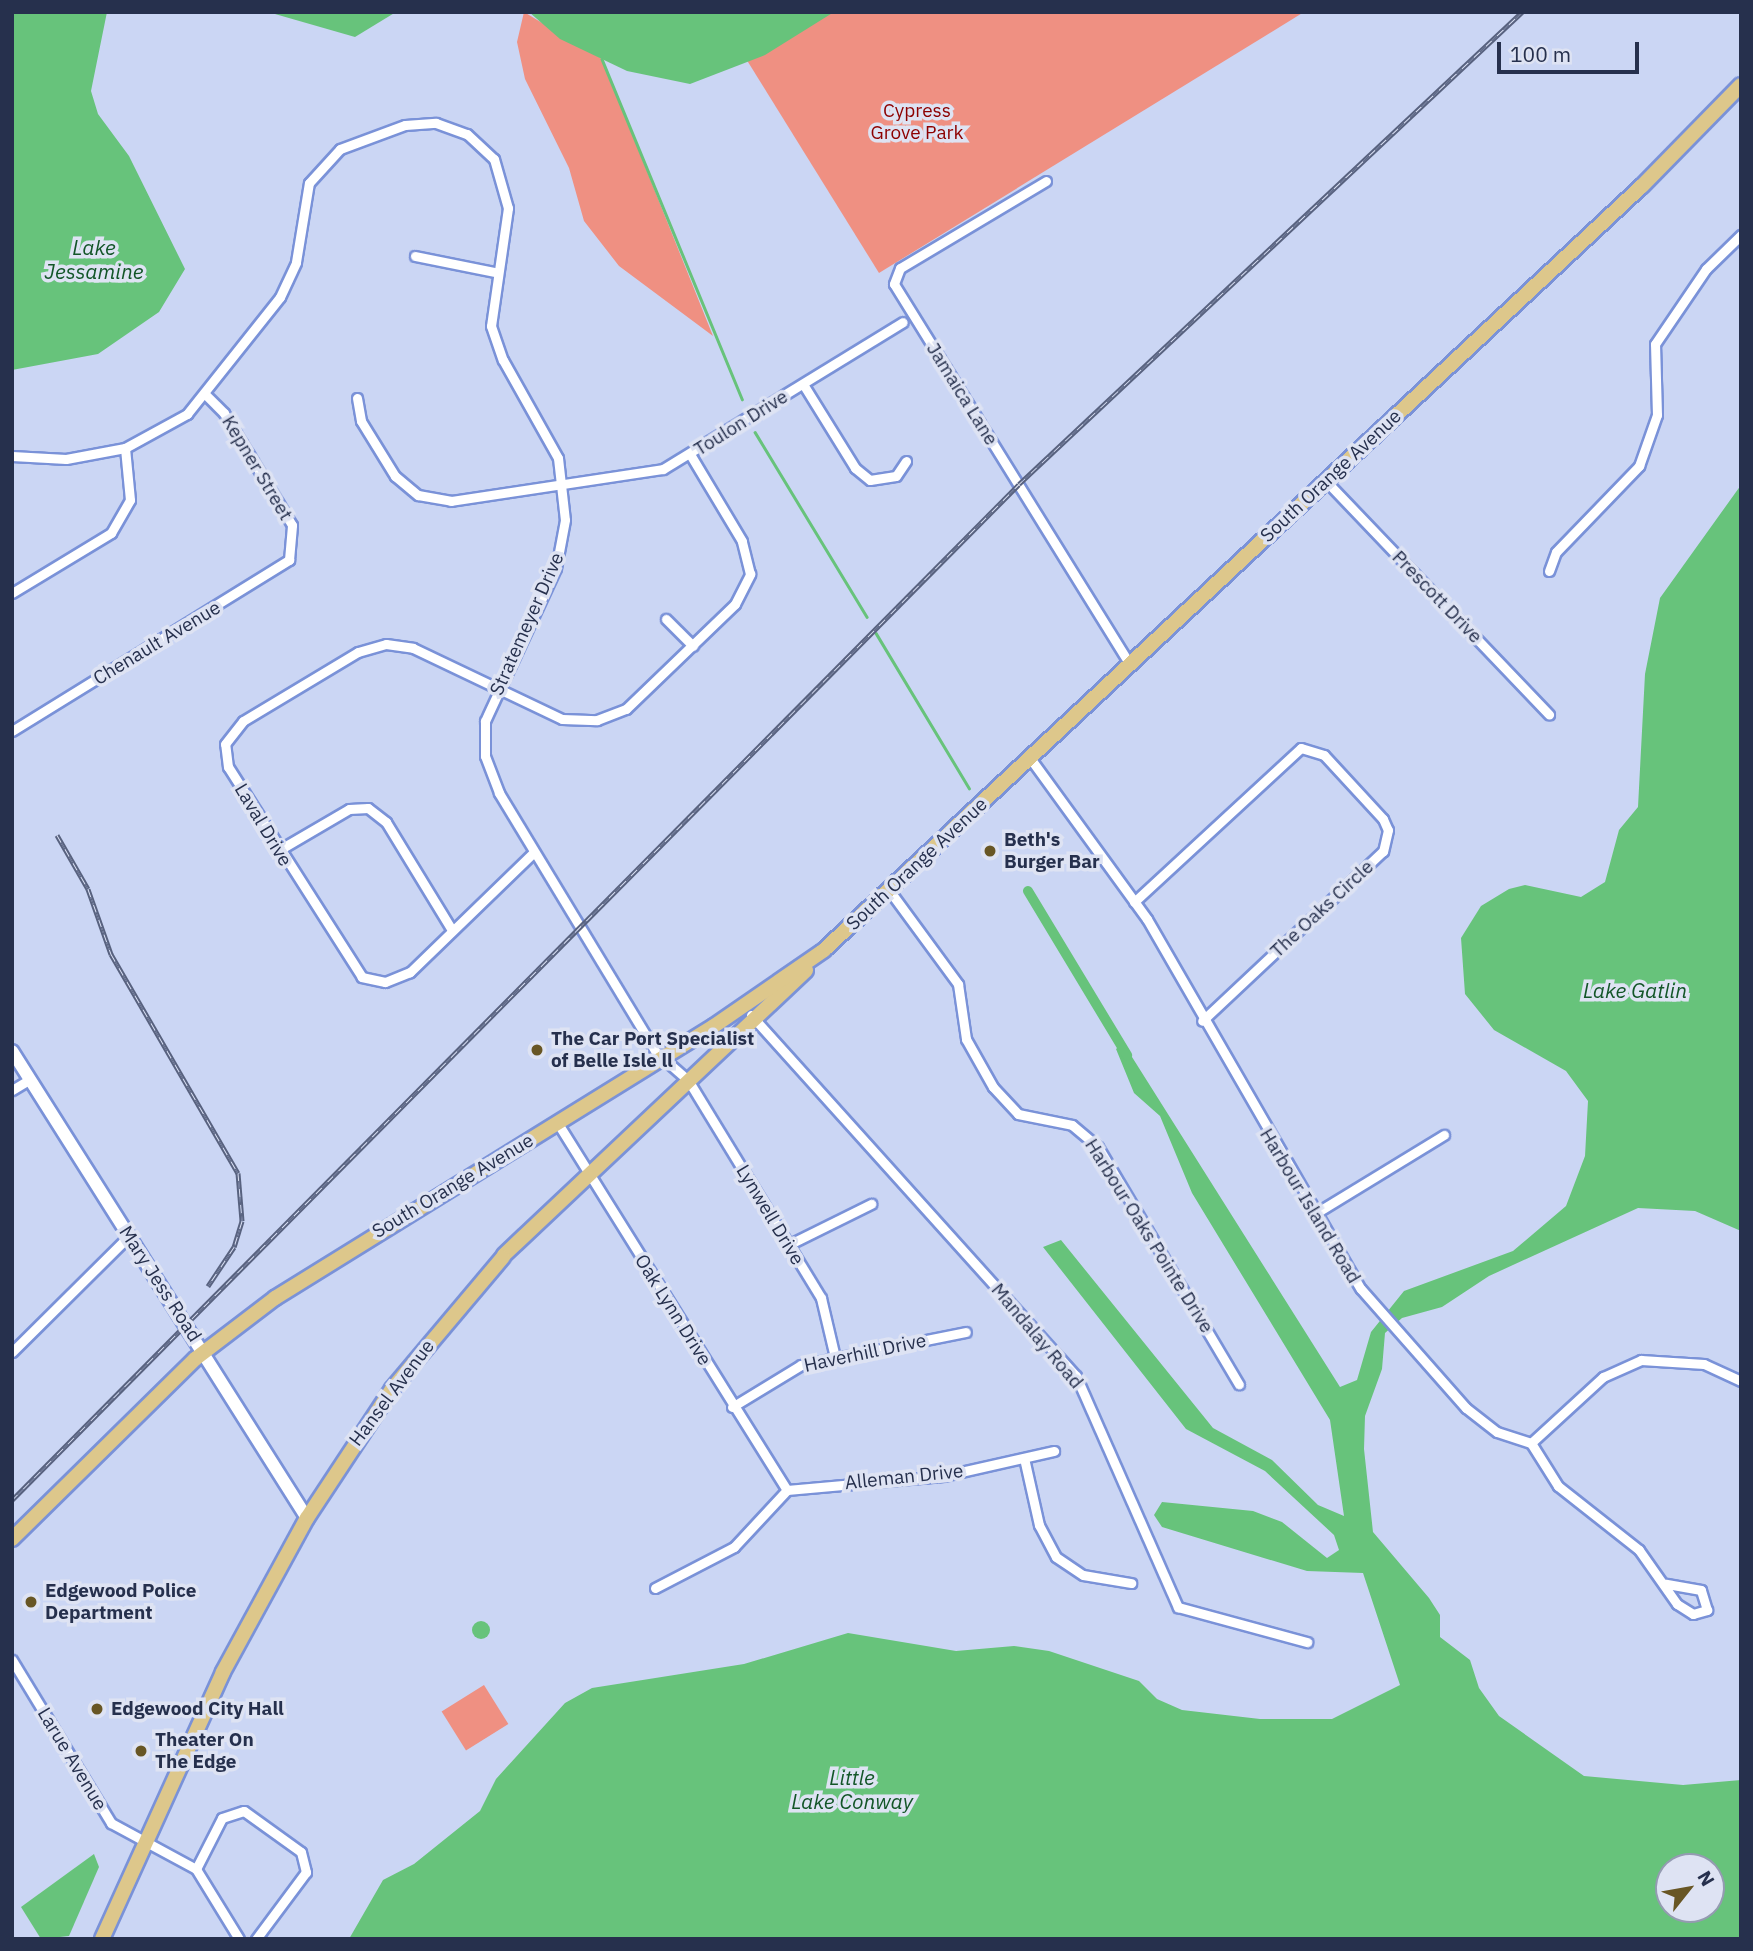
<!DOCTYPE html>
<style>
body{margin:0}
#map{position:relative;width:1753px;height:1951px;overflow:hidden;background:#cbd6f4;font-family:"IBM Plex Sans",sans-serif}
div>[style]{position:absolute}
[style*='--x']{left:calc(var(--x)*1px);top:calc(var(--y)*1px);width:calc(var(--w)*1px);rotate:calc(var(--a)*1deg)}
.green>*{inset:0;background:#ef9082;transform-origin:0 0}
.water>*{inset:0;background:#67c37b}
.round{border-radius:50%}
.stream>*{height:2.5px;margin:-1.25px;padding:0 1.25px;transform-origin:1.25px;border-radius:1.25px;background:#67c37b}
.canal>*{height:10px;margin:-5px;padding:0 5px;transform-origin:5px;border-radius:5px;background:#67c37b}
.roads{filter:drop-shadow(2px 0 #7a92d8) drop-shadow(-2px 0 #7a92d8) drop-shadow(0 2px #7a92d8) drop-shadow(0 -2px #7a92d8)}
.street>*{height:9px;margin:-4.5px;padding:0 4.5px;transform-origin:4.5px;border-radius:4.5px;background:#fff}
.secondary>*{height:12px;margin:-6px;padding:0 6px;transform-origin:6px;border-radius:6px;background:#fff}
.primary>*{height:14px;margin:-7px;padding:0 7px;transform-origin:7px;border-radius:7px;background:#ddc78b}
.rail>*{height:5px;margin-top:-2.5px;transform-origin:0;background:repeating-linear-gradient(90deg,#dee3f3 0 8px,#58627f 0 16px);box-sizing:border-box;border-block:2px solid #58627f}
.dots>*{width:19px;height:19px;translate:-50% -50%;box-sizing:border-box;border:4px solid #dee3f3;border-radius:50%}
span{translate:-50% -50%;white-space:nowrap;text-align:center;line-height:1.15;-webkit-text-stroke:7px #dee3f3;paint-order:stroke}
.park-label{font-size:19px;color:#8d0000}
.street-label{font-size:19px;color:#26304d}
.poi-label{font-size:19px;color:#26304d;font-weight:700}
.left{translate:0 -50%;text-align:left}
.water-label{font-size:21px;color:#135628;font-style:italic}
.frame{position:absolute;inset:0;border:14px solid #26304d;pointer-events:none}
.north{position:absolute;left:1655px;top:1853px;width:70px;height:70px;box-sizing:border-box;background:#dee3f3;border:2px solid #949bb1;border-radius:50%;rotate:59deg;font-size:19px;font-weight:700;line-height:28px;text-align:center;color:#26304d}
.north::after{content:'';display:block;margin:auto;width:24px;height:32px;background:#685624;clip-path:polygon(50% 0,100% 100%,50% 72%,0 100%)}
.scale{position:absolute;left:1497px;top:42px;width:142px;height:32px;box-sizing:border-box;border:4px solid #26304d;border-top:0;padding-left:9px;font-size:21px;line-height:24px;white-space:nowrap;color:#26304d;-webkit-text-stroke:5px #dee3f3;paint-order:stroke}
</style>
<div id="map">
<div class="green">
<div style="clip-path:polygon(524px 12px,602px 59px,713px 336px,619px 266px,584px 221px,569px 168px,525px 79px,517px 42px)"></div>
<div style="clip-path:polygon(717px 12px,1304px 12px,879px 273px)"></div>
<div style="left:484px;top:1685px;width:46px;height:50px;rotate:58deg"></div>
</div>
<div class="water">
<div style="clip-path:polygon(12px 12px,107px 12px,91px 91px,98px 114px,129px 156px,185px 269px,159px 312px,98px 354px,12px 370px)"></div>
<div style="clip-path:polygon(268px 12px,396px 12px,355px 37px)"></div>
<div style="clip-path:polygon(529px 12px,834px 12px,765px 55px,690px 84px,627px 71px,560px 39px)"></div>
<div style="clip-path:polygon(evenodd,1741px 485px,1741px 1231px,1695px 1211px,1638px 1208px,1489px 1276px,1442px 1307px,1402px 1318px,1385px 1333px,1382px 1369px,1365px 1416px,1364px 1449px,1373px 1532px,1429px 1598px,1440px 1615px,1440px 1637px,1470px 1660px,1479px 1688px,1499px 1716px,1584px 1776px,1683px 1785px,1741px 1780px,1741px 1939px,349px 1939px,383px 1880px,414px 1864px,480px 1811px,496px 1779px,565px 1703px,592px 1688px,744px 1664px,848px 1633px,956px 1651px,1014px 1646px,1049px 1651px,1139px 1681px,1157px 1699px,1182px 1710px,1260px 1719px,1332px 1719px,1400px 1685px,1363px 1573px,1307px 1571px,1162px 1527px,1154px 1515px,1162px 1502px,1253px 1511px,1282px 1522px,1327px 1558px,1339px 1550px,1334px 1535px,1265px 1471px,1186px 1429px,1043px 1247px,1061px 1240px,1213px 1428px,1272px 1460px,1318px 1505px,1344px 1516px,1330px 1420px,1192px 1193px,1160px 1116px,1134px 1093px,1116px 1049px,1121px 1045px,1132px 1057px,1340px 1387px,1357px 1380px,1371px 1332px,1404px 1291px,1513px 1251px,1566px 1206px,1585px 1156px,1588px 1101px,1566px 1071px,1494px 1030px,1465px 994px,1461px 938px,1481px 906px,1509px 889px,1525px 885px,1581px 897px,1605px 882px,1619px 830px,1638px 807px,1645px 674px,1660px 598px,1741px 485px,1669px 1867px,1711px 1867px,1711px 1909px,1669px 1909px,1669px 1867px)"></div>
<div class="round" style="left:472px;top:1621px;width:18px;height:18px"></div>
<div style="clip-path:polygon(94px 1854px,99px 1867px,69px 1936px,41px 1939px,21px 1907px)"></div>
</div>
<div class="stream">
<div style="--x:602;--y:59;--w:368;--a:67.6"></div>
<div style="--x:755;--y:432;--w:216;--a:58.8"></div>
<div style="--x:876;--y:633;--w:181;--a:59"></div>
</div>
<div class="canal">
<div style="--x:1028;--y:891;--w:192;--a:58.9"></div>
</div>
<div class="roads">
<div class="street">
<div style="--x:1046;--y:181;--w:170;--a:149.2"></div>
<div style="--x:900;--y:268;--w:17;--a:111"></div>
<div style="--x:894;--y:284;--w:447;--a:58.2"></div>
<div style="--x:415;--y:256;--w:81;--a:11.4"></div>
<div style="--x:803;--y:384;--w:99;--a:58.2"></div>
<div style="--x:855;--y:468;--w:19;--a:39"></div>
<div style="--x:870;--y:480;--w:26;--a:-9"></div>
<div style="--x:896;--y:476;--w:18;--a:-56"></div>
<div style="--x:357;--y:398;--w:23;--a:80"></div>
<div style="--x:361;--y:421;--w:65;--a:58.3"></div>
<div style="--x:395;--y:476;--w:30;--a:40"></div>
<div style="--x:418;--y:495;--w:34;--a:10"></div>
<div style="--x:451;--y:501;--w:214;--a:-8.6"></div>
<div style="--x:663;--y:469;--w:281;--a:-31.5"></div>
<div style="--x:12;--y:456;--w:54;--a:3.2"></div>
<div style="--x:66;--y:459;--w:60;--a:-10.6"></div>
<div style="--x:125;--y:448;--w:71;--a:-28.7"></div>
<div style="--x:187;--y:414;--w:149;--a:-51.5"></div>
<div style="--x:280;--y:297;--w:38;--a:-65"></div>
<div style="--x:296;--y:262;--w:80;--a:-80.7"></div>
<div style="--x:309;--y:183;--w:46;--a:-47.6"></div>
<div style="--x:340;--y:149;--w:69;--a:-20.3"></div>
<div style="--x:405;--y:125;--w:31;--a:-4"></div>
<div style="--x:436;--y:123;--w:33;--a:20"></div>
<div style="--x:467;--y:134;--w:37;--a:43"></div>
<div style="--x:494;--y:159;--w:51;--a:74.1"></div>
<div style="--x:508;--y:208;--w:119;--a:98.2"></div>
<div style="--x:491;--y:326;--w:36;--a:71"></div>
<div style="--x:503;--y:360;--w:112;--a:60.7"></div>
<div style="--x:558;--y:458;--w:62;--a:83.6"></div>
<div style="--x:565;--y:520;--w:49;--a:100.6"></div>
<div style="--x:556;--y:568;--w:169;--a:114.9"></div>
<div style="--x:485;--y:721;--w:35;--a:90"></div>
<div style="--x:485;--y:756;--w:40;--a:69"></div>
<div style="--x:499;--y:793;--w:303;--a:58.8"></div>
<div style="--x:656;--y:1052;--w:43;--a:41.2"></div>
<div style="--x:688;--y:1080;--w:255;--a:58.6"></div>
<div style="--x:821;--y:1298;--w:61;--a:76.7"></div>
<div style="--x:1326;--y:481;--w:323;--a:46.3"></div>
<div style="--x:1549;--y:571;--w:20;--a:-70"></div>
<div style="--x:1556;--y:552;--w:120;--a:-46"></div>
<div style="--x:1639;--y:466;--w:54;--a:-70.6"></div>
<div style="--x:1657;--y:415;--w:71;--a:-91.6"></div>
<div style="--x:1655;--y:344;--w:91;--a:-55.8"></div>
<div style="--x:1706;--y:269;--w:49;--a:-44.2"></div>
<div style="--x:12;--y:593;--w:116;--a:-31.2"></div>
<div style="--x:111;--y:533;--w:38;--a:-60"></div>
<div style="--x:130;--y:500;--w:52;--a:-95.5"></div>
<div style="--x:666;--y:619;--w:38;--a:45"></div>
<div style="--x:12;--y:731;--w:326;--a:-31.7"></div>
<div style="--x:289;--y:560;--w:35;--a:-85"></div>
<div style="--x:292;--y:525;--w:131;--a:-121.3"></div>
<div style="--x:224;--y:413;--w:25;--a:-135"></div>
<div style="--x:1030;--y:758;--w:199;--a:54"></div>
<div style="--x:1147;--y:919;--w:427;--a:60"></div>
<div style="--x:1361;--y:1289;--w:159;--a:48.6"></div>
<div style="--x:1466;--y:1408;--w:39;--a:38"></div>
<div style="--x:1497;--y:1432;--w:36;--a:18"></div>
<div style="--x:279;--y:850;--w:81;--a:-30.4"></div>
<div style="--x:349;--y:809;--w:19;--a:-3"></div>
<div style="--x:368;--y:808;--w:23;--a:38"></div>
<div style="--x:386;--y:822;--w:127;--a:58.6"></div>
<div style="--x:534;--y:852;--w:173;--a:135.9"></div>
<div style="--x:410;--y:972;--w:27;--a:158"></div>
<div style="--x:385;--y:982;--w:24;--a:-168"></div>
<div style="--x:362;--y:977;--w:249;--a:-122.5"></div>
<div style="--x:228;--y:767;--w:23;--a:-97"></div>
<div style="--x:225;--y:744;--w:29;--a:-52"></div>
<div style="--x:243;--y:721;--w:134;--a:-31"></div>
<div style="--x:358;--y:652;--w:29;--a:-16"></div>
<div style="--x:386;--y:644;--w:27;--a:8"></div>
<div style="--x:413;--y:648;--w:165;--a:25.5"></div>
<div style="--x:562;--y:719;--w:35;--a:2"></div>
<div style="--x:597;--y:720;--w:31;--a:-21"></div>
<div style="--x:626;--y:709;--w:151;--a:-43.9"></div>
<div style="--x:735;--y:604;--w:34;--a:-63"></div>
<div style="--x:750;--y:574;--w:34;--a:-104"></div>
<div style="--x:742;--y:541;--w:101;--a:-120.9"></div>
<div style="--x:889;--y:890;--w:117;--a:53.7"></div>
<div style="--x:958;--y:984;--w:56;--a:81.7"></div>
<div style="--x:966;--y:1039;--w:55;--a:60.6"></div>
<div style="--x:993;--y:1087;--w:37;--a:47"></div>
<div style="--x:1018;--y:1114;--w:55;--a:11.5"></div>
<div style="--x:1072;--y:1125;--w:34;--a:40"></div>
<div style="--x:1098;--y:1147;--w:276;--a:59.3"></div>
<div style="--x:1134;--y:902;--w:227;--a:-42.7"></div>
<div style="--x:1301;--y:748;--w:24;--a:17"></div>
<div style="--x:1324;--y:755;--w:87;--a:47.3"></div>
<div style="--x:1383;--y:819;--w:12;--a:66"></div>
<div style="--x:1388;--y:830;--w:22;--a:103"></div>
<div style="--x:1383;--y:851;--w:248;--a:136.8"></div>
<div style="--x:751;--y:1015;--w:486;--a:48"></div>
<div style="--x:1076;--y:1376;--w:253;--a:66.2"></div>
<div style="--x:1178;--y:1607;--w:134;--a:15.2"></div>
<div style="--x:12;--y:1090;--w:21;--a:-31"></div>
<div style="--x:557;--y:1122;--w:434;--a:58"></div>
<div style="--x:787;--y:1490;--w:157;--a:-5.1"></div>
<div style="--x:943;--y:1476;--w:114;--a:-12.7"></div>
<div style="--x:1316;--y:1213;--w:150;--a:-31.4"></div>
<div style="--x:788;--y:1245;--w:93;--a:-26.3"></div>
<div style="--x:12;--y:1352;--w:165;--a:-44.8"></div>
<div style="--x:732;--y:1407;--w:81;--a:-31.3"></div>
<div style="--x:801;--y:1365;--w:168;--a:-11.3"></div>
<div style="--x:1531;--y:1443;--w:51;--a:57.9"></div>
<div style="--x:1558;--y:1486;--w:103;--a:38.3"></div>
<div style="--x:1639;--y:1550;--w:66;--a:54.9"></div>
<div style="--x:1677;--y:1604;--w:19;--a:32"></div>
<div style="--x:1693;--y:1614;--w:15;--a:-16"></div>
<div style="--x:1707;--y:1610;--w:21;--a:-107"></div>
<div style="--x:1701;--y:1590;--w:36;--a:-170"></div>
<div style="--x:1531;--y:1443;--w:98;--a:-42.5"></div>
<div style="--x:1603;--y:1377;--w:42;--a:-24.1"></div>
<div style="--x:1641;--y:1360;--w:63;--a:3.6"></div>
<div style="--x:1704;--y:1364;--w:41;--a:24.7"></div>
<div style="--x:1024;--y:1458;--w:69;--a:77.4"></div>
<div style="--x:1039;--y:1525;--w:36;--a:62"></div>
<div style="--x:1056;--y:1557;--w:32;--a:34"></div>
<div style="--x:1083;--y:1575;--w:49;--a:9.5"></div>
<div style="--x:655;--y:1588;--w:89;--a:-27.4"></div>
<div style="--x:734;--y:1547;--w:78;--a:-47.1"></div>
<div style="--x:12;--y:1660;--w:191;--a:58.7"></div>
<div style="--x:111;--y:1823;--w:97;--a:28.4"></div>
<div style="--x:196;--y:1869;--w:57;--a:-63"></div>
<div style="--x:222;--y:1818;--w:23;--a:-18"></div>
<div style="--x:244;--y:1811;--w:70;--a:35.7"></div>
<div style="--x:301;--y:1852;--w:21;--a:76"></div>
<div style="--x:306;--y:1872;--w:84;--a:126.7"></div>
<div style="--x:196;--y:1869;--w:82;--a:58.4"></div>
</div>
<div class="secondary">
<div style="--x:12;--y:1051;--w:552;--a:57.72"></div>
</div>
<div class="primary">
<div style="--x:504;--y:1255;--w:415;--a:-43.3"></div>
<div style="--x:12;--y:1539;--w:257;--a:-44.5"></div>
<div style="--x:195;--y:1359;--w:101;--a:-37.3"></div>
<div style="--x:275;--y:1298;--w:516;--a:-31.78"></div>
<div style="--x:714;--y:1026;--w:134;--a:-34.6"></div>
<div style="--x:824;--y:950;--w:1119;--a:-43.05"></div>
<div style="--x:1642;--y:186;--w:141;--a:-45.6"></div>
<div style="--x:102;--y:1939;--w:293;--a:-65.6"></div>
<div style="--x:223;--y:1672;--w:175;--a:-61.4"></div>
<div style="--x:307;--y:1518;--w:154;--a:-56.6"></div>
<div style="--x:392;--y:1389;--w:172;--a:-49.9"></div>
</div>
</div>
<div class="rail">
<div style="--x:57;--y:835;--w:62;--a:60.1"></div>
<div style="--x:88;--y:889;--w:69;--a:70.5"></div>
<div style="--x:111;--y:954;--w:253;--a:59.9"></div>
<div style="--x:238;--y:1173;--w:48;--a:85.2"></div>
<div style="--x:242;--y:1221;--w:27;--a:107"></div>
<div style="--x:234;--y:1247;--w:47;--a:123.7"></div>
<div style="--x:12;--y:1500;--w:1430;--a:-45.25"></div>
<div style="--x:1019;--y:484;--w:690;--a:-43.18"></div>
</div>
<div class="dots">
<div style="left:990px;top:851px;background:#685624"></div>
<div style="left:537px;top:1050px;background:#685624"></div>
<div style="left:31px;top:1602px;background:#685624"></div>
<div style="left:97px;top:1709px;background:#685624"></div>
<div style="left:141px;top:1751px;background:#685624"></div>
</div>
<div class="park-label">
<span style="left:917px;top:122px">Cypress<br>Grove Park</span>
</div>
<div class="street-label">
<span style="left:962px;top:394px;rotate:58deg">Jamaica Lane</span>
<span style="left:741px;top:423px;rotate:-32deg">Toulon Drive</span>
<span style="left:257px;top:468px;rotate:59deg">Kepner Street</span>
<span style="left:1331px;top:476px;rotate:-43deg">South Orange Avenue</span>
<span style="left:1437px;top:597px;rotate:46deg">Prescott Drive</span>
<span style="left:527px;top:624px;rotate:-66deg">Stratemeyer Drive</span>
<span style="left:157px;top:643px;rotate:-31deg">Chenault Avenue</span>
<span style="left:263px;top:825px;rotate:59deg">Laval Drive</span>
<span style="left:917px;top:864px;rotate:-43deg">South Orange Avenue</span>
<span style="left:1322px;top:909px;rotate:-43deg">The Oaks Circle</span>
<span style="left:453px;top:1186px;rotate:-31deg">South Orange Avenue</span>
<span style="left:1310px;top:1206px;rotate:59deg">Harbour Island Road</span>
<span style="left:770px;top:1215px;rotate:59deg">Lynwell Drive</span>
<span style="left:1149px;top:1236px;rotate:58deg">Harbour Oaks Pointe Drive</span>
<span style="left:160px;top:1284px;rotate:57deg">Mary Jess Road</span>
<span style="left:673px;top:1310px;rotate:58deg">Oak Lynn Drive</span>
<span style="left:1037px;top:1336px;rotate:50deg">Mandalay Road</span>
<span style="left:865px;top:1353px;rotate:-12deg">Haverhill Drive</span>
<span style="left:392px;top:1393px;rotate:-53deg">Hansel Avenue</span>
<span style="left:904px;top:1477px;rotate:-6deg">Alleman Drive</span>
<span style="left:72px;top:1759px;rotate:59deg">Larue Avenue</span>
</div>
<div class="poi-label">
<span class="left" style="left:1004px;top:851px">Beth's<br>Burger Bar</span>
<span class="left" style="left:551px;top:1050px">The Car Port Specialist<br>of Belle Isle ll</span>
<span class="left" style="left:45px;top:1602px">Edgewood Police<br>Department</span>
<span class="left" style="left:111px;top:1709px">Edgewood City Hall</span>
<span class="left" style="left:155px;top:1751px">Theater On<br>The Edge</span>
</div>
<div class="water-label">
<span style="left:94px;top:259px">Lake<br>Jessamine</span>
<span style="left:1635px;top:990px">Lake Gatlin</span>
<span style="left:852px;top:1789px">Little<br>Lake Conway</span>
</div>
<div class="frame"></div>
<div class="north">N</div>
<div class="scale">100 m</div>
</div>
